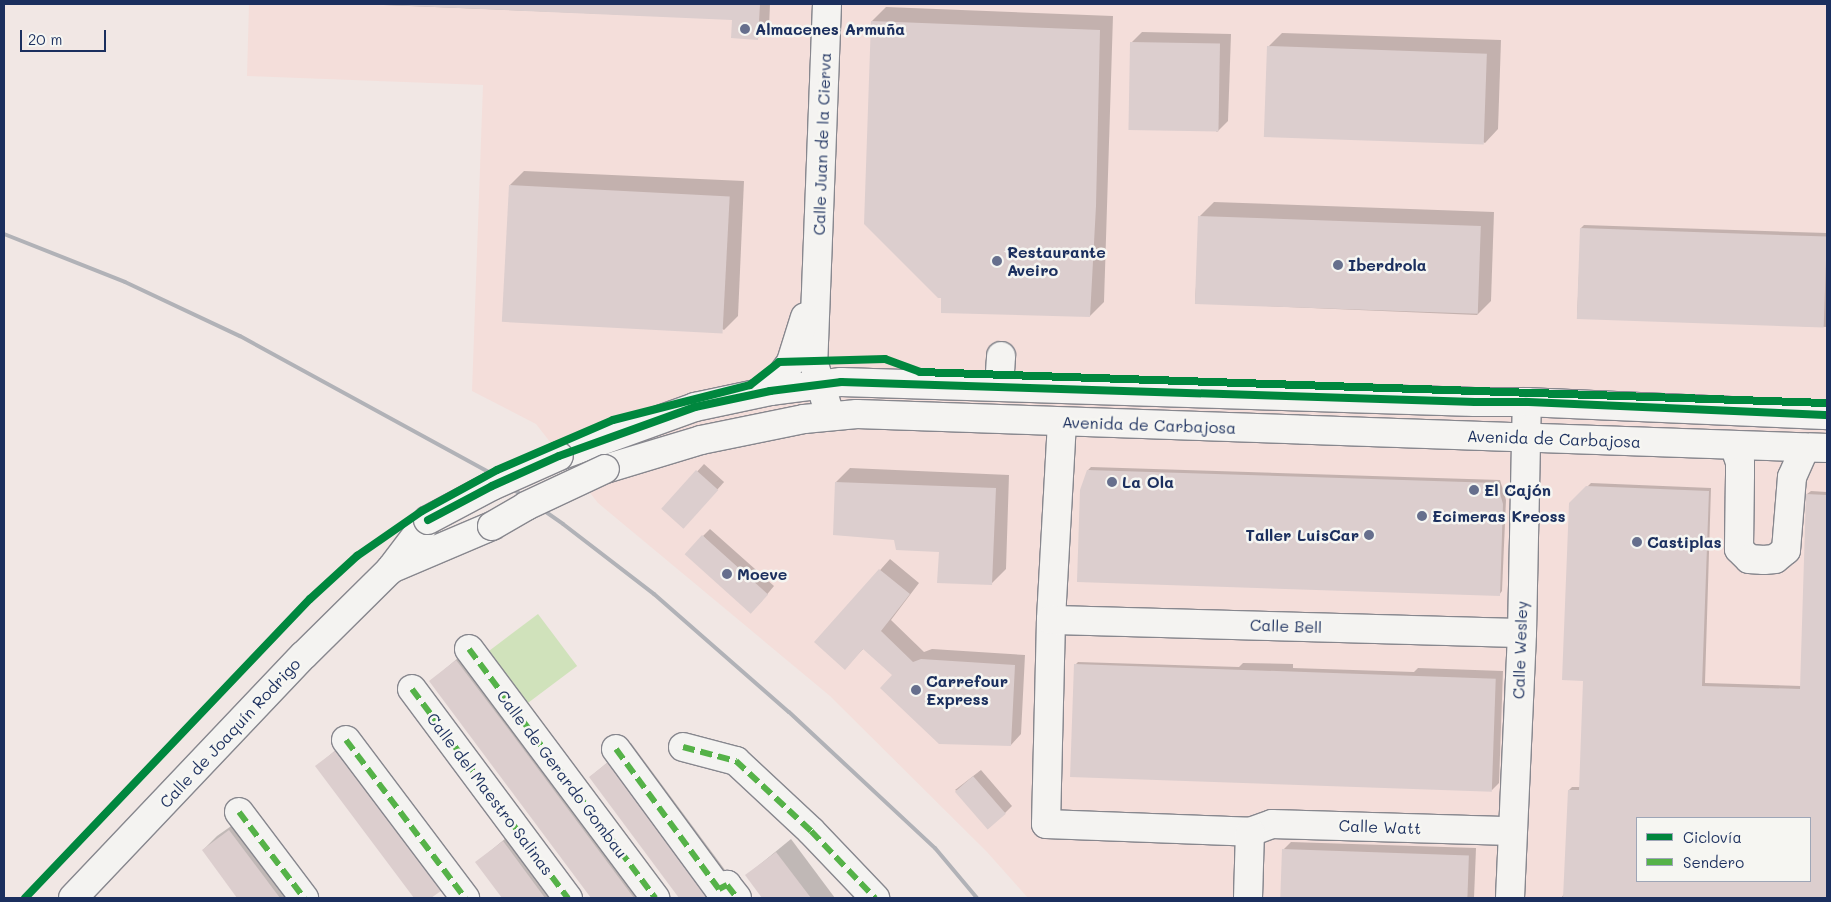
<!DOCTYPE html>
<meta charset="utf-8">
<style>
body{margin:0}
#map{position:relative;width:1831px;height:902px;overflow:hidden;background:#f1e7e4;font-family:Mali,sans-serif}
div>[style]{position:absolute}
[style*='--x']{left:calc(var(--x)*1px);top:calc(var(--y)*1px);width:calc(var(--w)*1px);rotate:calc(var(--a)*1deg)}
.built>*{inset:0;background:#f4deda}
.green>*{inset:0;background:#d0e2bb;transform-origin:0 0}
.shadow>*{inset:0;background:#0003;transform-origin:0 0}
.building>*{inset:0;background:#dccece;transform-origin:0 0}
.roads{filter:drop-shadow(1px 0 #87878e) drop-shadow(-1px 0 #87878e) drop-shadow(0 1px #87878e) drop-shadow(0 -1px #87878e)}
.minor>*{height:28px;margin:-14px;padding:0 14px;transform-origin:14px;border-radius:14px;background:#f4f3f1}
.major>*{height:28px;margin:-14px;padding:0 14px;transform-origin:14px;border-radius:14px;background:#f4f3f1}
.rail>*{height:4px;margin:-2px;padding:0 2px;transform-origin:2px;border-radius:2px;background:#b1b2b7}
.bridges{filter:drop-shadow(1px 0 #87878e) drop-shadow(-1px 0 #87878e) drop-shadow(0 1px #87878e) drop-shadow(0 -1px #87878e)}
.major-bridge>*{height:28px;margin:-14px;padding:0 14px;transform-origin:14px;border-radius:14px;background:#f4f3f1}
.quiet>*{height:6px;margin-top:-3px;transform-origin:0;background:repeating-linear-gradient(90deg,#55b248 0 12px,transparent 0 18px)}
.cycleway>*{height:8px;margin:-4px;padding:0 4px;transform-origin:4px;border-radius:4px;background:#00873e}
.dots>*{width:14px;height:14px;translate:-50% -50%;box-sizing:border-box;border:2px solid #f6f6f2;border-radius:50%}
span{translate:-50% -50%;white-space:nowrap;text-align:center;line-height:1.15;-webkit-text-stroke:5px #f6f6f2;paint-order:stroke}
.poi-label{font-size:16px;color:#1b2f5e;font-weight:700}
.left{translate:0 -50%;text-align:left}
.right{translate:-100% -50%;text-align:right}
.street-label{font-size:16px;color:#1b2f5e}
.frame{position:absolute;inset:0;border:5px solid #1b2f5e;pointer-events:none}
.legend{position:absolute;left:1636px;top:817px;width:175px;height:65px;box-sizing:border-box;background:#f6f6f2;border:1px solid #9ea6b7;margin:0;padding:6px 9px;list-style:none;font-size:15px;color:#1b2f5e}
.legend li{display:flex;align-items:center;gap:10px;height:25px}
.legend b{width:25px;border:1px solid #9ea6b7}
.scale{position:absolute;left:20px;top:30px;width:86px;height:22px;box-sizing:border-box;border:2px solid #1b2f5e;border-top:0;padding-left:6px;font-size:15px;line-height:18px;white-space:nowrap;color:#1b2f5e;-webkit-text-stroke:4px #f6f6f2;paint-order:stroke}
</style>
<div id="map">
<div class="built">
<div style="clip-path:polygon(evenodd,249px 4px,1827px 4px,1827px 898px,1028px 898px,987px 852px,830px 696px,598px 503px,536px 424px,472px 391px,483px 85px,247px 76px,249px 4px,1637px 818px,1810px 818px,1810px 881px,1637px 881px,1637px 818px)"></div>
</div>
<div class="green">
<div style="left:538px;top:614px;width:65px;height:75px;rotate:53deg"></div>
</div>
<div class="shadow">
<div style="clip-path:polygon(358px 4px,770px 4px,769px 28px,758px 38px,733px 19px)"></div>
<div style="clip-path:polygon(886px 7px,1113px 16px,1104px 302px,1090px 316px,942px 297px,872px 21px)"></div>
<div style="clip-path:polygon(1142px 32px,1231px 34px,1228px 121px,1217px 132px,1131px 43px)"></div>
<div style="clip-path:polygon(1282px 33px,1501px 40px,1498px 129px,1485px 143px,1268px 47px)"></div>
<div style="clip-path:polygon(524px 171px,744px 181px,738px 316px,724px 330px,510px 185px)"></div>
<div style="clip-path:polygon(1214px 202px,1494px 212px,1491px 301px,1477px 315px,1195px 303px,1200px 216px)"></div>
<div style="clip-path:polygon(1584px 225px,1827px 233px,1827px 327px,1577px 318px,1581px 228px)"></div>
<div style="left:704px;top:464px;width:27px;height:61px;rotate:42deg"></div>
<div style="clip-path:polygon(1091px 467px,1500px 480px,1506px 500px,1502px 591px,1499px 595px,1088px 470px)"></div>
<div style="clip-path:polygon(850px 468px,1009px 475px,1006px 569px,992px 583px,940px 551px,895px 539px,836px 482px)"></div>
<div style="clip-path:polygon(evenodd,1591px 483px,1711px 488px,1705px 683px,1801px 686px,1807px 494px,1811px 491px,1827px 492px,1827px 898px,1561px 898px,1565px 893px,1569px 790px,1572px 787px,1580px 787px,1584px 680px,1570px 504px,1591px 483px,1637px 818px,1810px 818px,1810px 881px,1637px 881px,1637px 818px)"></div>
<div style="clip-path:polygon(710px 529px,774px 586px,759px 604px,703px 536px)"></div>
<div style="clip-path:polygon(890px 559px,919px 583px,891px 620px,924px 652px,932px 649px,1025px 655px,1021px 734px,1011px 745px,894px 675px,864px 648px,845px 668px,816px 642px)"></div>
<div style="clip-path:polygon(471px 647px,640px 898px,593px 898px,431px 681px)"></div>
<div style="clip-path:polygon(1078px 662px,1239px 667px,1243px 663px,1293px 664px,1293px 668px,1414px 672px,1418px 668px,1503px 671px,1499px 783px,1492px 790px,1075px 665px)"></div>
<div style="clip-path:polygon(357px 732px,461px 871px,429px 898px,415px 898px,317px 766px)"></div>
<div style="clip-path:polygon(631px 743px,734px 882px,717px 898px,681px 898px,590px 777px)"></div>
<div style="clip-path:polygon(981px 770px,1012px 806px,1005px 813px,955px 790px)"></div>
<div style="clip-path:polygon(244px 817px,305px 898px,239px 898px,203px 850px,217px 836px)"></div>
<div style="clip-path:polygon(518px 828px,570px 898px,504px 898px,477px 862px)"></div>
<div style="clip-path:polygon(791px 839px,835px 898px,764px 898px,747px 875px)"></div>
<div style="clip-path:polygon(1291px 842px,1476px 848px,1474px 898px,1282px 898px,1284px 849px)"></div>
</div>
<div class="building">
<div style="clip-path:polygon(366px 4px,760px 4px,758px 40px,731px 38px,732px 20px)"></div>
<div style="clip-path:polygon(871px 21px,1100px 30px,1096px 206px,1090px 317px,941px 313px,941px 298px,938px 298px,864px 224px)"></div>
<div style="left:1130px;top:42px;width:90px;height:88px;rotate:1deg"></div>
<div style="left:1267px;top:46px;width:220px;height:91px;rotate:2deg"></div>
<div style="left:509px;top:185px;width:221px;height:137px;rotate:3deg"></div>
<div style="left:1198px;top:216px;width:283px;height:88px;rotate:2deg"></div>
<div style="left:1580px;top:228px;width:247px;height:91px;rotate:2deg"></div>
<div style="left:696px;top:470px;width:30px;height:52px;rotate:42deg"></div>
<div style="clip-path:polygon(1087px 470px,1497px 483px,1503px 504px,1500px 596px,1077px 582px,1080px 490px)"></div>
<div style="clip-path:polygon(835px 482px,996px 488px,992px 585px,937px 583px,939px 552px,896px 550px,894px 540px,833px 535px)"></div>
<div style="clip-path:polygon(evenodd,1586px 486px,1709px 491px,1702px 686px,1800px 689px,1806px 494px,1827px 495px,1827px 898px,1563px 898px,1568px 790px,1579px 790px,1583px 681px,1562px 680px,1569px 503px,1586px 486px,1637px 818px,1810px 818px,1810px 881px,1637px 881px,1637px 818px)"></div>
<div style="left:702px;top:535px;width:89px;height:26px;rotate:42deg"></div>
<div style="clip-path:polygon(879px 569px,910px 594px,881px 631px,913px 662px,921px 659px,1015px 665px,1011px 746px,939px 744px,880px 688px,892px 675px,863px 649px,845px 670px,814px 642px)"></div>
<div style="clip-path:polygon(456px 660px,509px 730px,634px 898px,591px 898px,429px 681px)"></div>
<div style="left:1074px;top:664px;width:422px;height:113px;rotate:2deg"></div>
<div style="clip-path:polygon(343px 745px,448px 886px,431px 898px,414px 898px,315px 766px)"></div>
<div style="clip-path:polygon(616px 756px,719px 898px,679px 898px,589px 777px)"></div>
<div style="left:973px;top:776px;width:50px;height:24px;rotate:49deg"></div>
<div style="clip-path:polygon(229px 830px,280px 898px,237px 898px,202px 850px)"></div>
<div style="clip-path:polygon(503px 841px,545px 898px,502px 898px,475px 862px)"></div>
<div style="left:1282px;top:849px;width:187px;height:49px;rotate:2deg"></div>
<div style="clip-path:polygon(776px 852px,811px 898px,762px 898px,745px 875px)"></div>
</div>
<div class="roads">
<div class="minor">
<div style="--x:827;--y:4;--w:357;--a:92.2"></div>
<div style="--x:813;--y:361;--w:57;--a:72.5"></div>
<div style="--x:999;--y:386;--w:30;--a:-86"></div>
<div style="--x:770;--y:391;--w:36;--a:-54"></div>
<div style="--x:791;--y:362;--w:47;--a:-72.7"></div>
<div style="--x:1062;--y:422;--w:198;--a:93.2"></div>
<div style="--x:1051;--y:620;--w:204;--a:91.4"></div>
<div style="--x:1046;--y:824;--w:204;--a:2.2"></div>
<div style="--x:1250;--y:832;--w:23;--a:-20"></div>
<div style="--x:1272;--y:824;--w:240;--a:1.7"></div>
<div style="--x:1734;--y:445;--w:18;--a:71"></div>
<div style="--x:1740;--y:462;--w:13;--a:90"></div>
<div style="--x:1740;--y:475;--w:74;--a:90.8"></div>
<div style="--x:1739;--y:549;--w:14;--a:45"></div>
<div style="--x:1749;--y:559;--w:15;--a:4"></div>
<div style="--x:1764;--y:560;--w:11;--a:-5"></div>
<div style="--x:1775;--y:559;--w:14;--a:-39"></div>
<div style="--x:1786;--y:550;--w:73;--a:-85.3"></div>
<div style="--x:1792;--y:477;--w:32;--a:-66"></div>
<div style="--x:1051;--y:620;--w:471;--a:1.6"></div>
<div style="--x:469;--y:649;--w:311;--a:53.2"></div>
<div style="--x:412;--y:689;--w:261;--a:53.3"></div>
<div style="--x:346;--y:740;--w:198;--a:53"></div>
<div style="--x:683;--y:747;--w:55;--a:14.8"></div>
<div style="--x:736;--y:761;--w:103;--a:43"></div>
<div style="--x:811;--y:831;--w:93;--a:46.3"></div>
<div style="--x:616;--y:749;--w:174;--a:53.7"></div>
<div style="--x:719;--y:889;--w:9;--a:-27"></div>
<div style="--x:727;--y:885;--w:16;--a:52"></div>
<div style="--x:239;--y:812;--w:108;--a:52.9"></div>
<div style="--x:1248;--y:898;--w:66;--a:-88.3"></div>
<div style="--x:1510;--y:898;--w:265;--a:-87.4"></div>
<div style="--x:1522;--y:633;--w:231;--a:-88.8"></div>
</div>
<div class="major">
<div style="--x:559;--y:456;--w:145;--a:-19.8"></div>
<div style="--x:695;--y:407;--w:77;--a:-12"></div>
<div style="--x:770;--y:391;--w:72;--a:-7.2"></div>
<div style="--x:841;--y:382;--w:634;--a:1.81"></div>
<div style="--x:1475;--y:402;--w:52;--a:0"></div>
<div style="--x:1527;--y:402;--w:300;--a:2.5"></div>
<div style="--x:605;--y:469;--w:100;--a:-16.8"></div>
<div style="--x:701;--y:440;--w:105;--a:-11.5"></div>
<div style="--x:804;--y:419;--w:53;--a:-5.4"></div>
<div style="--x:857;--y:414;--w:971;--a:2.01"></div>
<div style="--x:391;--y:569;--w:110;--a:-23.1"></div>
<div style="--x:73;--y:898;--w:335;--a:-46.5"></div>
<div style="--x:304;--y:655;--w:121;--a:-44.7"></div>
<div style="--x:390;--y:570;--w:63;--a:-52.8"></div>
</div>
</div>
<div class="rail">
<div style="--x:4;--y:234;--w:130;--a:21.6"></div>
<div style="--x:125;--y:282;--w:127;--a:25.2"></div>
<div style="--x:240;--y:336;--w:285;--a:28.7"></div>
<div style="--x:490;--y:473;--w:89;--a:34.9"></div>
<div style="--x:563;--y:524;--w:115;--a:37.6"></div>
<div style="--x:654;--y:594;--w:179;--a:41.2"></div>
<div style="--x:789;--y:712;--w:200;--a:43"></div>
<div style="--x:935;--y:848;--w:65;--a:50"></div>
</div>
<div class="bridges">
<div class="major-bridge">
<div style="--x:428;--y:520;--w:72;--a:-28"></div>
<div style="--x:492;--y:486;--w:73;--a:-24.1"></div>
<div style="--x:492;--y:526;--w:39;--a:-30"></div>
<div style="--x:526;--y:506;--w:87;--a:-25.1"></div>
</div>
</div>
<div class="quiet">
<div style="--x:469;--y:649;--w:311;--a:53.2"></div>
<div style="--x:412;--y:689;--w:261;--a:53.3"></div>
<div style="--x:346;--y:740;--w:198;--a:53"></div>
<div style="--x:683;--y:747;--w:55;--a:14.8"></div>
<div style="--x:736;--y:761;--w:103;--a:43"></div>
<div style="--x:811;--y:831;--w:93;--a:46.3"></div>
<div style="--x:616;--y:749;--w:174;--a:53.7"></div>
<div style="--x:719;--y:889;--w:9;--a:-27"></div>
<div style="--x:727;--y:885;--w:16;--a:52"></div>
<div style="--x:239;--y:812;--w:108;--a:52.9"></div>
</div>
<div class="cycleway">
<div style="--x:428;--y:520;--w:72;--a:-28"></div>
<div style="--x:492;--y:486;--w:73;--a:-24.1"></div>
<div style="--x:559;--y:456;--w:145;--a:-19.8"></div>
<div style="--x:695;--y:407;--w:77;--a:-12"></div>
<div style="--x:770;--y:391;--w:72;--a:-7.2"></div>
<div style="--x:841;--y:382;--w:634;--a:1.81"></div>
<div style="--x:1475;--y:402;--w:52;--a:0"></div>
<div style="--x:1527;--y:402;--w:300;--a:2.5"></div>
<div style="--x:25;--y:898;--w:413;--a:-46.4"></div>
<div style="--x:310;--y:599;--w:64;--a:-42.5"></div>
<div style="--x:357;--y:556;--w:79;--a:-34.7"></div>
<div style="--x:422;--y:511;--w:85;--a:-28.7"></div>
<div style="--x:497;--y:470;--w:126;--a:-23.3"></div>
<div style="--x:613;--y:420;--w:141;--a:-14.3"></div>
<div style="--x:750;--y:385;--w:37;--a:-38"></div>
<div style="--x:779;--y:362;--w:106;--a:-1.6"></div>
<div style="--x:885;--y:359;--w:37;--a:20"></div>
<div style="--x:920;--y:372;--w:908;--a:1.96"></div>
</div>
<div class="dots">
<div style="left:745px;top:29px;background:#666f8d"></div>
<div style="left:997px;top:261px;background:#666f8d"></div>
<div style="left:1338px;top:265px;background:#666f8d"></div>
<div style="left:1112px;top:482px;background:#666f8d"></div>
<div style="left:1474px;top:490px;background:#666f8d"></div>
<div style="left:1422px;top:516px;background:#666f8d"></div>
<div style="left:1369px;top:535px;background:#666f8d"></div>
<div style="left:1637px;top:542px;background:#666f8d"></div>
<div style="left:727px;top:574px;background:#666f8d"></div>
<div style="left:916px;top:690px;background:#666f8d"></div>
</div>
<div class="poi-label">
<span class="left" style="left:755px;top:29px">Almacenes Armuña</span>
<span class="left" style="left:1007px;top:261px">Restaurante<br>Aveiro</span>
<span class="left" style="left:1348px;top:265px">Iberdrola</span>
<span class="left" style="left:1122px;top:482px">La Ola</span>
<span class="left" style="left:1484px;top:490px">El Cajón</span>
<span class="left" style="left:1432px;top:516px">Ecimeras Kreoss</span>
<span class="right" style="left:1359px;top:535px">Taller LuisCar</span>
<span class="left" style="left:1647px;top:542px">Castiplas</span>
<span class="left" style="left:737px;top:574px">Moeve</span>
<span class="left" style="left:926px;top:690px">Carrefour<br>Express</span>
</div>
<div class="street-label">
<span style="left:822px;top:144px;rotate:-88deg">Calle Juan de la Cierva</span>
<span style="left:1149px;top:425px;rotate:2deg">Avenida de Carbajosa</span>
<span style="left:1554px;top:439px;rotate:2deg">Avenida de Carbajosa</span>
<span style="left:1286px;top:626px;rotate:2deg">Calle Bell</span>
<span style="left:1520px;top:650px;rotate:-88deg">Calle Wesley</span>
<span style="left:230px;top:733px;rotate:-47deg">Calle de Joaquín Rodrigo</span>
<span style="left:562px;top:774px;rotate:53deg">Calle de Gerardo Gombau</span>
<span style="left:490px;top:794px;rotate:53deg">Calle del Maestro Salinas</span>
<span style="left:1380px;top:827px;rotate:2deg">Calle Watt</span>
</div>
<div class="frame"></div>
<ul class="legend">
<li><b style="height:6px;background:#00873e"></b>Ciclovía</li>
<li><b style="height:6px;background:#55b248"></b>Sendero</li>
</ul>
<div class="scale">20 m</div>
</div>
